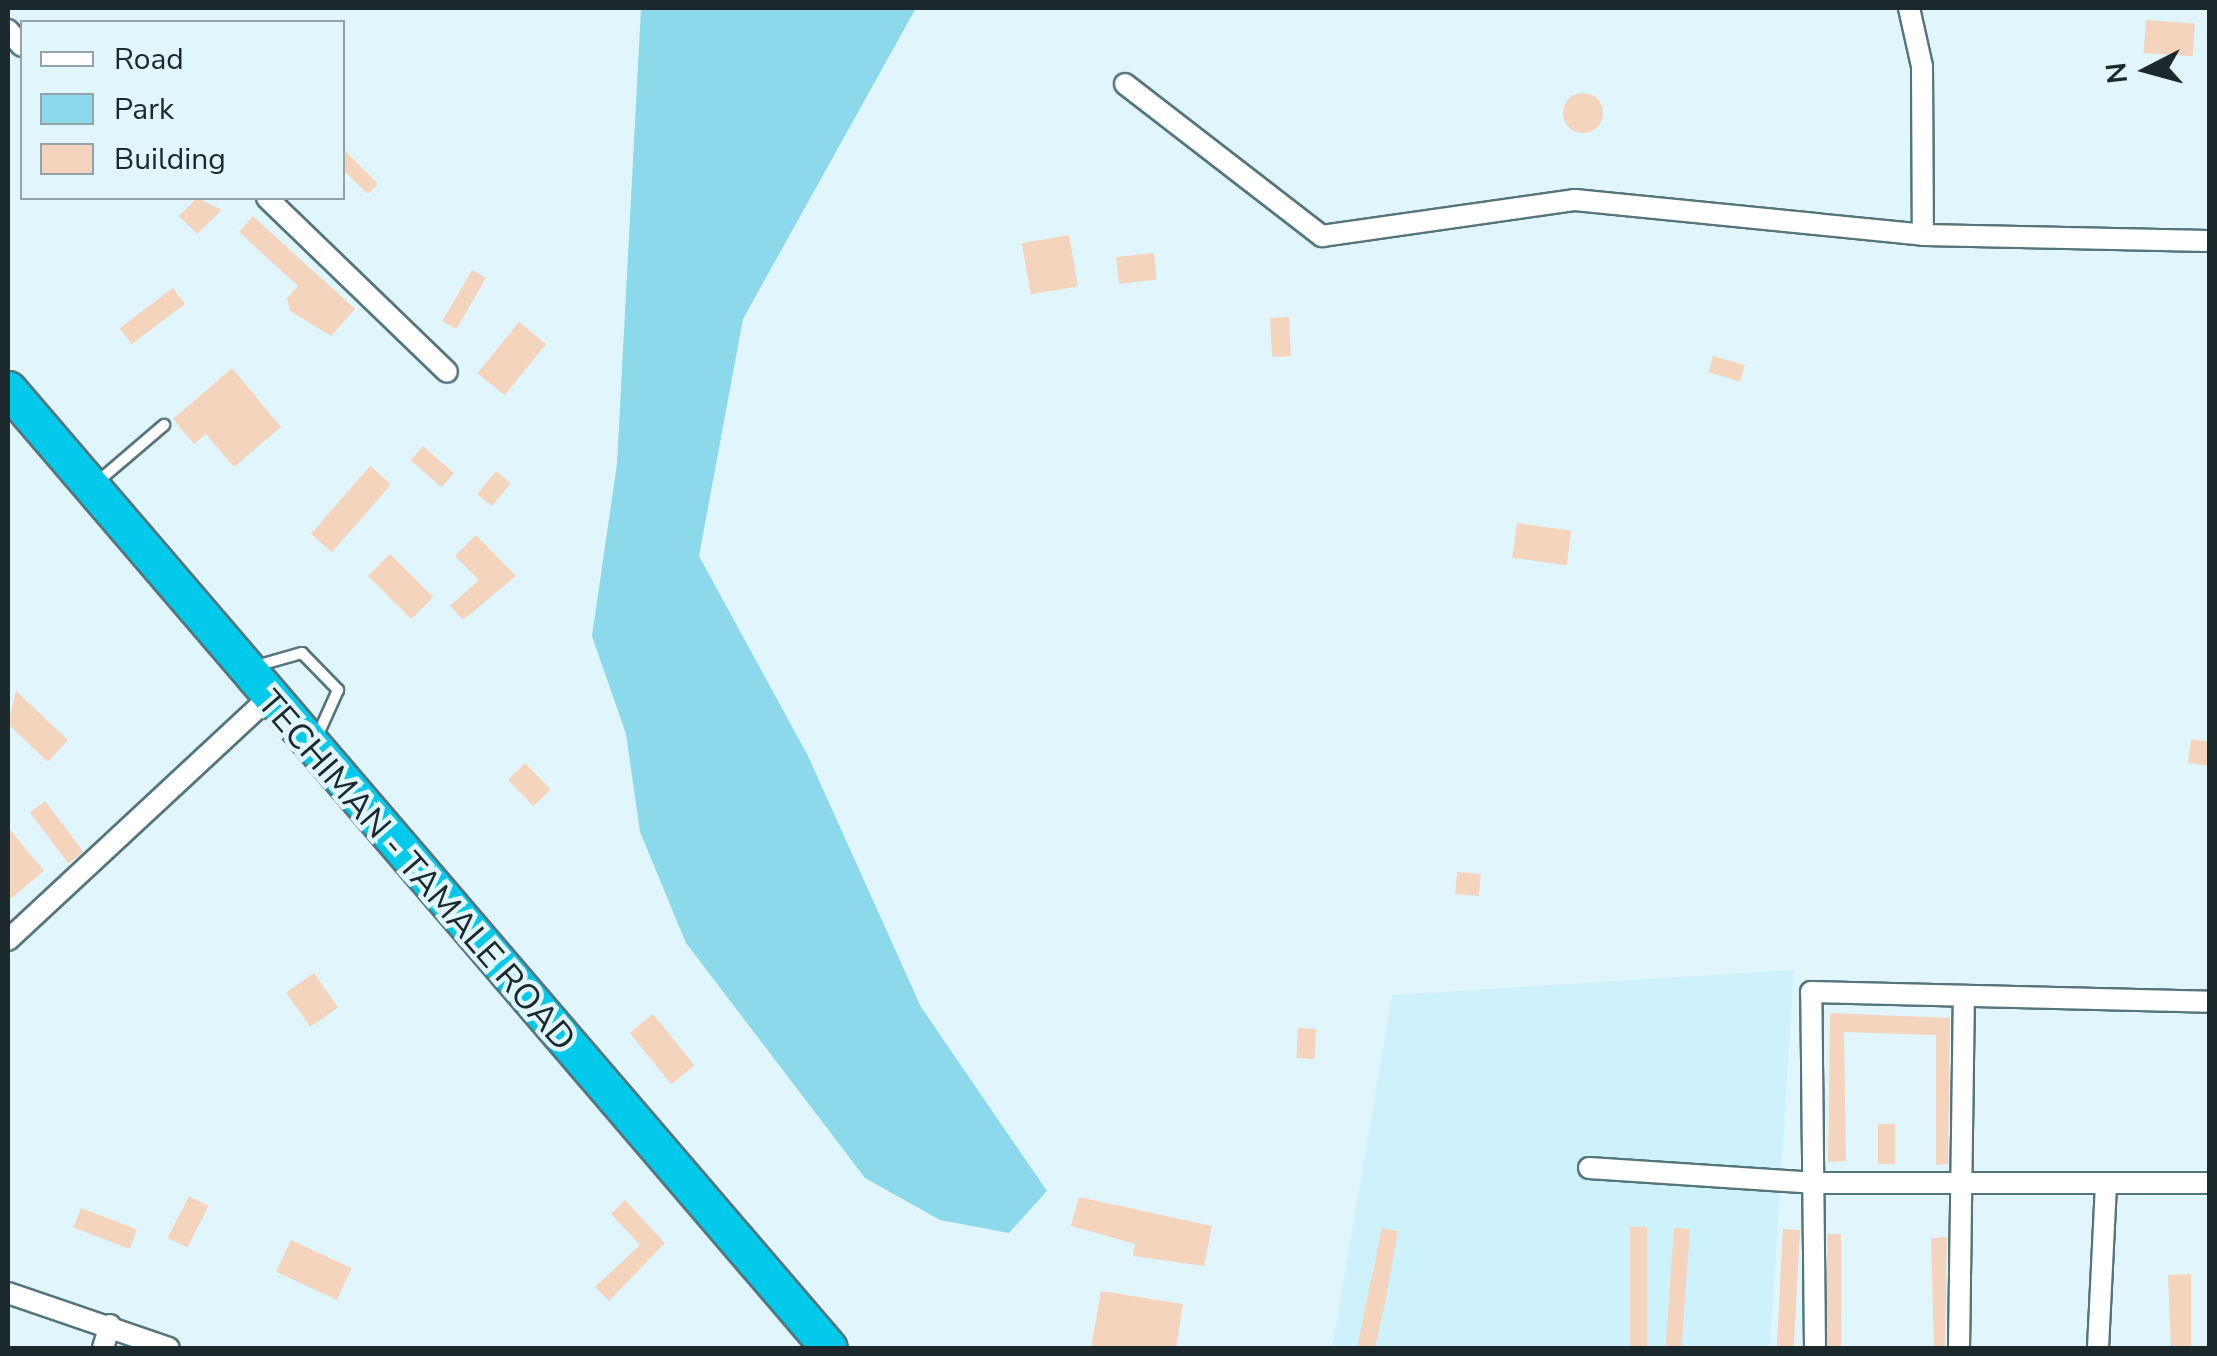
<!DOCTYPE html>
<style>
body{margin:0}
#map{position:relative;width:2217px;height:1356px;overflow:hidden;background:#e1f6fc;font-family:"Nunito Sans",sans-serif}
div>[style]{position:absolute}
[style*='--x']{left:calc(var(--x)*1px);top:calc(var(--y)*1px);width:calc(var(--w)*1px);rotate:calc(var(--a)*1deg)}
.built>*{inset:0;background:#cef2fc}
.green>*{inset:0;background:#8cd9ec}
.building>*{inset:0;background:#f4d4bd;transform-origin:0 0}
.round{border-radius:50%}
.roads{filter:drop-shadow(2px 0 #55757d) drop-shadow(-2px 0 #55757d) drop-shadow(0 2px #55757d) drop-shadow(0 -2px #55757d)}
.lane>*{height:10px;margin:-5px;padding:0 5px;transform-origin:5px;border-radius:5px;background:#fff}
.street>*{height:20px;margin:-10px;padding:0 10px;transform-origin:10px;border-radius:10px;background:#fff}
.highway>*{height:35px;margin:-17.5px;padding:0 17.5px;transform-origin:17.5px;border-radius:17.5px;background:#03c9ea}
span{translate:-50% -50%;white-space:nowrap;text-align:center;line-height:1.15;-webkit-text-stroke:9px #e1f6fc;paint-order:stroke}
.street-label{font-size:35px;color:#1b292c}
.frame{position:absolute;inset:0;border:10px solid #1b292c;pointer-events:none}
.legend{position:absolute;left:20px;top:20px;width:325px;height:180px;box-sizing:border-box;background:#e1f6fc;border:2px solid #92a4a9;margin:0;padding:12px 18px;list-style:none;font-size:30px;color:#1b292c}
.legend li{display:flex;align-items:center;gap:20px;height:50px}
.legend b{width:50px;border:2px solid #92a4a9}
.north{position:absolute;left:2097px;top:20px;width:100px;height:100px;-webkit-text-stroke:8px #e1f6fc;paint-order:stroke;rotate:264deg;font-size:28px;font-weight:700;line-height:40px;text-align:center;color:#1b292c}
.north::after{content:'';display:block;margin:auto;width:35px;height:45px;background:#1b292c;clip-path:polygon(50% 0,100% 100%,50% 72%,0 100%)}
</style>
<div id="map">
<div class="built">
<div style="clip-path:polygon(1794px 970px,1770px 1348px,1332px 1348px,1392px 995px)"></div>
</div>
<div class="green">
<div style="clip-path:polygon(641px 8px,916px 8px,743px 319px,699px 556px,808px 756px,921px 1007px,1047px 1191px,1009px 1233px,940px 1220px,865px 1178px,686px 943px,640px 832px,626px 734px,592px 636px,617px 464px)"></div>
</div>
<div class="building">
<div style="left:2146px;top:20px;width:49px;height:33px;rotate:4deg"></div>
<div class="round" style="left:1563px;top:93px;width:40px;height:40px"></div>
<div style="clip-path:polygon(342px 148px,378px 184px,368px 194px,342px 169px)"></div>
<div style="clip-path:polygon(197px 198px,222px 210px,197px 234px,179px 216px)"></div>
<div style="clip-path:polygon(253px 216px,355px 309px,331px 336px,290px 311px,287px 298px,298px 286px,239px 232px)"></div>
<div style="left:1069px;top:235px;width:52px;height:48px;rotate:80deg"></div>
<div style="left:1154px;top:253px;width:27px;height:38px;rotate:84deg"></div>
<div style="left:472px;top:270px;width:16px;height:59px;rotate:30deg"></div>
<div style="left:173px;top:288px;width:20px;height:67px;rotate:53deg"></div>
<div style="left:1289px;top:317px;width:39px;height:19px;rotate:87deg"></div>
<div style="left:519px;top:322px;width:35px;height:66px;rotate:39deg"></div>
<div style="left:1713px;top:356px;width:33px;height:17px;rotate:16deg"></div>
<div style="clip-path:polygon(232px 368px,281px 427px,234px 467px,206px 434px,194px 444px,173px 419px)"></div>
<div style="left:423px;top:446px;width:41px;height:19px;rotate:41deg"></div>
<div style="left:370px;top:466px;width:28px;height:90px;rotate:41deg"></div>
<div style="left:496px;top:471px;width:19px;height:30px;rotate:39deg"></div>
<div style="left:1517px;top:523px;width:55px;height:35px;rotate:8deg"></div>
<div style="clip-path:polygon(476px 535px,516px 576px,463px 620px,450px 606px,479px 580px,455px 556px)"></div>
<div style="left:390px;top:554px;width:61px;height:31px;rotate:45deg"></div>
<div style="clip-path:polygon(16px 691px,68px 740px,48px 762px,8px 724px)"></div>
<div style="clip-path:polygon(2191px 739px,2210px 742px,2210px 766px,2188px 763px)"></div>
<div style="left:525px;top:763px;width:37px;height:24px;rotate:46deg"></div>
<div style="left:45px;top:801px;width:64px;height:19px;rotate:53deg"></div>
<div style="clip-path:polygon(8px 827px,44px 871px,8px 901px)"></div>
<div style="left:1457px;top:872px;width:24px;height:22px;rotate:5deg"></div>
<div style="left:314px;top:973px;width:42px;height:34px;rotate:55deg"></div>
<div style="clip-path:polygon(1830px 1013px,1950px 1018px,1948px 1164px,1936px 1165px,1936px 1035px,1844px 1032px,1846px 1161px,1828px 1162px)"></div>
<div style="left:653px;top:1014px;width:66px;height:30px;rotate:51deg"></div>
<div style="left:1298px;top:1028px;width:18px;height:30px;rotate:3deg"></div>
<div style="left:1878px;top:1124px;width:17px;height:40px"></div>
<div style="left:189px;top:1196px;width:22px;height:47px;rotate:27deg"></div>
<div style="clip-path:polygon(1079px 1197px,1212px 1226px,1204px 1266px,1133px 1256px,1135px 1244px,1071px 1226px)"></div>
<div style="clip-path:polygon(625px 1200px,665px 1243px,609px 1301px,595px 1287px,640px 1245px,611px 1214px)"></div>
<div style="left:81px;top:1208px;width:60px;height:21px;rotate:21deg"></div>
<div style="left:1630px;top:1227px;width:17px;height:121px"></div>
<div style="clip-path:polygon(1382px 1228px,1398px 1231px,1386px 1298px,1375px 1348px,1357px 1348px)"></div>
<div style="left:1674px;top:1228px;width:16px;height:120px;rotate:4deg"></div>
<div style="left:1783px;top:1229px;width:17px;height:119px;rotate:3deg"></div>
<div style="left:1827px;top:1234px;width:14px;height:114px"></div>
<div style="clip-path:polygon(1947px 1237px,1945px 1348px,1934px 1348px,1931px 1238px)"></div>
<div style="left:291px;top:1240px;width:67px;height:35px;rotate:25deg"></div>
<div style="clip-path:polygon(2191px 1274px,2191px 1348px,2171px 1348px,2168px 1275px)"></div>
<div style="clip-path:polygon(1101px 1291px,1183px 1304px,1176px 1348px,1091px 1348px)"></div>
</div>
<div class="roads">
<div class="lane">
<div style="--x:95;--y:484;--w:91;--a:-40.5"></div>
<div style="--x:256;--y:666;--w:48;--a:-15.8"></div>
<div style="--x:302;--y:653;--w:52;--a:45.8"></div>
<div style="--x:338;--y:690;--w:54;--a:114.2"></div>
</div>
<div class="street">
<div style="--x:1909;--y:8;--w:59;--a:77.4"></div>
<div style="--x:1922;--y:66;--w:169;--a:89.7"></div>
<div style="--x:8;--y:30;--w:21;--a:49"></div>
<div style="--x:1125;--y:84;--w:249;--a:37.7"></div>
<div style="--x:1322;--y:236;--w:256;--a:-8.1"></div>
<div style="--x:1575;--y:200;--w:350;--a:5.7"></div>
<div style="--x:1923;--y:235;--w:287;--a:1.2"></div>
<div style="--x:267;--y:198;--w:250;--a:44"></div>
<div style="--x:8;--y:940;--w:352;--a:-42.9"></div>
<div style="--x:1589;--y:1168;--w:224;--a:3.8"></div>
<div style="--x:1812;--y:1183;--w:398;--a:0"></div>
<div style="--x:8;--y:1293;--w:170;--a:18.9"></div>
<div style="--x:103;--y:1348;--w:24;--a:-73"></div>
<div style="--x:1815;--y:1348;--w:356;--a:-90.6"></div>
<div style="--x:1811;--y:992;--w:399;--a:1.4"></div>
<div style="--x:1959;--y:1348;--w:347;--a:-89.2"></div>
<div style="--x:2098;--y:1348;--w:164;--a:-87.2"></div>
</div>
<div class="highway">
<div style="--x:8;--y:389;--w:1262;--a:49.43"></div>
</div>
</div>
<div class="street-label">
<span style="left:416px;top:871px;rotate:49deg">TECHIMAN - TAMALE ROAD</span>
</div>
<div class="frame"></div>
<ul class="legend">
<li><b style="height:12px;background:#fff"></b>Road</li>
<li><b style="height:28px;background:#8cd9ec"></b>Park</li>
<li><b style="height:28px;background:#f4d4bd"></b>Building</li>
</ul>
<div class="north">N</div>
</div>
